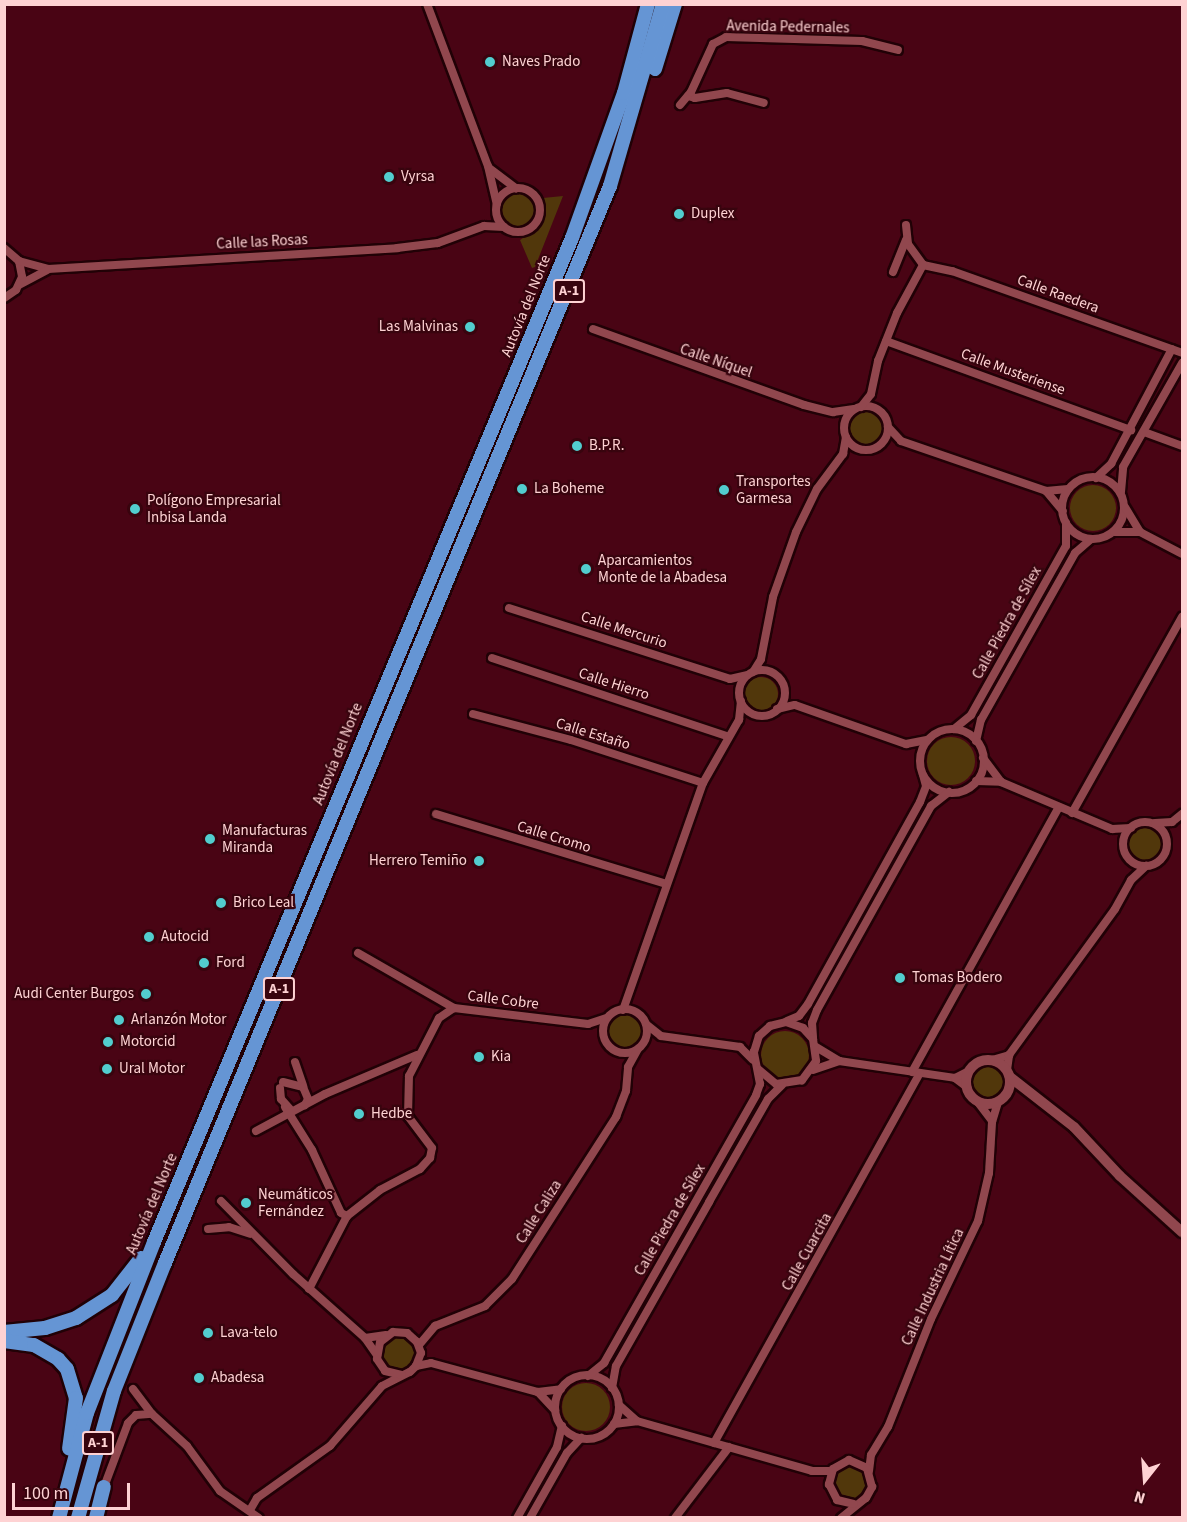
<!DOCTYPE html>
<meta charset="utf-8">
<style>
body{margin:0}
#map{position:relative;width:1187px;height:1522px;overflow:hidden;background:#490414;font-family:"Source Sans 3",sans-serif}
div>[style]{position:absolute}
[style*='--x']{left:calc(var(--x)*1px);top:calc(var(--y)*1px);width:calc(var(--w)*1px);rotate:calc(var(--a)*1deg)}
.green>*{inset:0;background:#51370b}
.round{border-radius:50%}
.roads{filter:drop-shadow(2px 0 #210106) drop-shadow(-2px 0 #210106) drop-shadow(0 2px #210106) drop-shadow(0 -2px #210106)}
.street>*{height:8px;margin:-4px;padding:0 4px;transform-origin:4px;border-radius:4px;background:#91474e}
.street>.ring{margin:-4px;padding:0;box-sizing:content-box;background:none;border:8px solid #91474e;border-radius:50%}
.secondary>*{height:10px;margin:-5px;padding:0 5px;transform-origin:5px;border-radius:5px;background:#91474e}
.secondary>.ring{margin:-5px;padding:0;box-sizing:content-box;background:none;border:10px solid #91474e;border-radius:50%}
.highway>*{height:14px;margin:-7px;padding:0 7px;transform-origin:7px;border-radius:7px;background:#6595d4}
.dots>*{width:16px;height:16px;translate:-50% -50%;box-sizing:border-box;border:3px solid #38040e;border-radius:50%}
span{translate:-50% -50%;white-space:nowrap;text-align:center;line-height:1.15;-webkit-text-stroke:4.5px #38040e;paint-order:stroke}
.shield-label span{padding:2px 4px;background:#38040e;border:2px solid;border-radius:4px;-webkit-text-stroke-width:0}
.shield-label{font-size:14px;color:#fed2d3;font-weight:700}
.street-label{font-size:15px;color:#fed2d3}
.poi-label{font-size:15px;color:#fed2d3}
.left{translate:0 -50%;text-align:left}
.right{translate:-100% -50%;text-align:right}
.frame{position:absolute;inset:0;border:6px solid #fed2d3;pointer-events:none}
.north{position:absolute;left:1115px;top:1450px;width:60px;height:60px;-webkit-text-stroke:4px #38040e;paint-order:stroke;rotate:197deg;font-size:16px;font-weight:700;line-height:24px;text-align:center;color:#fed2d3}
.north::after{content:'';display:block;margin:auto;width:21px;height:27px;background:#fed2d3;clip-path:polygon(50% 0,100% 100%,50% 72%,0 100%)}
.scale{position:absolute;left:12px;top:1483px;width:118px;height:27px;box-sizing:border-box;border:3px solid #fed2d3;border-top:0;padding-left:8px;font-size:18px;line-height:21px;white-space:nowrap;color:#fed2d3;-webkit-text-stroke:4px #38040e;paint-order:stroke}
</style>
<div id="map">
<div class="green">
<div class="round" style="left:502px;top:193px;width:34px;height:34px"></div>
<div style="clip-path:polygon(563px 196px,535px 267px,532px 268px,520px 240px,542px 225px,546px 213px,543px 198px)"></div>
<div class="round" style="left:850px;top:412px;width:34px;height:34px"></div>
<div class="round" style="left:1070px;top:485px;width:46px;height:46px"></div>
<div class="round" style="left:744px;top:677px;width:34px;height:34px"></div>
<div class="round" style="left:927px;top:737px;width:48px;height:48px"></div>
<div class="round" style="left:1128px;top:828px;width:34px;height:34px"></div>
<div class="round" style="left:608px;top:1014px;width:34px;height:34px"></div>
<div class="round" style="left:761px;top:1031px;width:48px;height:48px"></div>
<div class="round" style="left:971px;top:1065px;width:34px;height:34px"></div>
<div class="round" style="left:381px;top:1336px;width:34px;height:34px"></div>
<div class="round" style="left:562px;top:1383px;width:48px;height:48px"></div>
<div class="round" style="left:834px;top:1466px;width:34px;height:34px"></div>
</div>
<div class="roads">
<div class="street">
<div style="--x:427;--y:4;--w:173;--a:69.4"></div>
<div style="--x:488;--y:166;--w:39;--a:77"></div>
<div style="--x:688;--y:96;--w:7;--a:16"></div>
<div style="--x:695;--y:98;--w:32;--a:-9"></div>
<div style="--x:727;--y:93;--w:38;--a:15"></div>
<div style="--x:680;--y:105;--w:17;--a:-50"></div>
<div style="--x:691;--y:92;--w:53;--a:-65.4"></div>
<div style="--x:713;--y:44;--w:15;--a:-28"></div>
<div style="--x:726;--y:37;--w:136;--a:1.7"></div>
<div style="--x:862;--y:41;--w:37;--a:14"></div>
<div style="--x:489;--y:168;--w:34;--a:37"></div>
<div class="ring" style="left:496px;top:188px;width:36px;height:36px"></div>
<div style="--x:906;--y:225;--w:19;--a:84"></div>
<div style="--x:908;--y:244;--w:26;--a:54"></div>
<div style="--x:4;--y:248;--w:20;--a:41"></div>
<div style="--x:19;--y:261;--w:16;--a:79"></div>
<div style="--x:22;--y:277;--w:14;--a:115"></div>
<div style="--x:16;--y:290;--w:14;--a:146"></div>
<div style="--x:19;--y:261;--w:30;--a:15"></div>
<div style="--x:48;--y:269;--w:350;--a:-3.4"></div>
<div style="--x:397;--y:248;--w:41;--a:-7"></div>
<div style="--x:438;--y:243;--w:49;--a:-20.3"></div>
<div style="--x:484;--y:226;--w:20;--a:3"></div>
<div style="--x:923;--y:265;--w:30;--a:12"></div>
<div style="--x:952;--y:271;--w:244;--a:19.6"></div>
<div style="--x:893;--y:272;--w:35;--a:-68"></div>
<div style="--x:19;--y:285;--w:32;--a:-28"></div>
<div style="--x:593;--y:329;--w:224;--a:19.8"></div>
<div style="--x:804;--y:405;--w:30;--a:14"></div>
<div style="--x:833;--y:412;--w:21;--a:-8"></div>
<div style="--x:886;--y:341;--w:261;--a:20"></div>
<div class="ring" style="left:844px;top:406px;width:36px;height:36px"></div>
<div style="--x:861;--y:407;--w:16;--a:-52"></div>
<div style="--x:871;--y:394;--w:34;--a:-78"></div>
<div style="--x:878;--y:361;--w:52;--a:-68.4"></div>
<div style="--x:897;--y:313;--w:55;--a:-61.6"></div>
<div style="--x:888;--y:427;--w:19;--a:47"></div>
<div style="--x:901;--y:441;--w:153;--a:19"></div>
<div style="--x:1046;--y:491;--w:22;--a:-5"></div>
<div style="--x:1144;--y:432;--w:40;--a:20.2"></div>
<div class="ring" style="left:1062px;top:477px;width:54px;height:54px"></div>
<div style="--x:1096;--y:478;--w:21;--a:-43"></div>
<div style="--x:1111;--y:464;--w:130;--a:-62.1"></div>
<div style="--x:1046;--y:491;--w:26;--a:50"></div>
<div style="--x:1121;--y:492;--w:25;--a:-85"></div>
<div style="--x:1123;--y:467;--w:120;--a:-60.4"></div>
<div style="--x:1125;--y:507;--w:29;--a:59"></div>
<div style="--x:1140;--y:532;--w:47;--a:27.6"></div>
<div style="--x:1114;--y:532;--w:26;--a:0"></div>
<div style="--x:509;--y:608;--w:232;--a:17.8"></div>
<div style="--x:730;--y:679;--w:17;--a:-13"></div>
<div style="--x:492;--y:658;--w:248;--a:18.4"></div>
<div class="ring" style="left:739px;top:670px;width:38px;height:38px"></div>
<div style="--x:753;--y:672;--w:15;--a:-58"></div>
<div style="--x:761;--y:659;--w:63;--a:-79"></div>
<div style="--x:773;--y:597;--w:69;--a:-70.5"></div>
<div style="--x:796;--y:532;--w:48;--a:-64"></div>
<div style="--x:817;--y:489;--w:44;--a:-53.4"></div>
<div style="--x:843;--y:454;--w:17;--a:-80"></div>
<div style="--x:777;--y:709;--w:18;--a:-13"></div>
<div style="--x:795;--y:705;--w:118;--a:19.4"></div>
<div style="--x:906;--y:744;--w:21;--a:-11"></div>
<div style="--x:473;--y:714;--w:101;--a:14.9"></div>
<div style="--x:571;--y:740;--w:139;--a:18"></div>
<div style="--x:954;--y:729;--w:22;--a:-39"></div>
<div style="--x:971;--y:715;--w:194;--a:-60.7"></div>
<div style="--x:1066;--y:546;--w:23;--a:-90"></div>
<div class="ring" style="left:920px;top:729px;width:56px;height:56px"></div>
<div style="--x:976;--y:741;--w:22;--a:-77"></div>
<div style="--x:981;--y:720;--w:192;--a:-60.6"></div>
<div style="--x:1075;--y:553;--w:21;--a:-41"></div>
<div style="--x:983;--y:758;--w:30;--a:53"></div>
<div style="--x:1001;--y:782;--w:121;--a:22.9"></div>
<div style="--x:1112;--y:829;--w:19;--a:-3"></div>
<div style="--x:976;--y:781;--w:25;--a:2"></div>
<div style="--x:1072;--y:813;--w:225;--a:-60.7"></div>
<div style="--x:436;--y:814;--w:240;--a:16.9"></div>
<div class="ring" style="left:1123px;top:822px;width:36px;height:36px"></div>
<div style="--x:1155;--y:823;--w:17;--a:-3"></div>
<div style="--x:1172;--y:822;--w:13;--a:-39"></div>
<div style="--x:358;--y:953;--w:111;--a:29.8"></div>
<div style="--x:454;--y:1008;--w:135;--a:6.8"></div>
<div style="--x:588;--y:1024;--w:20;--a:-18"></div>
<div class="ring" style="left:603px;top:1009px;width:36px;height:36px"></div>
<div style="--x:623;--y:1010;--w:241;--a:-70.6"></div>
<div style="--x:703;--y:783;--w:73;--a:-60.3"></div>
<div style="--x:739;--y:720;--w:19;--a:-84"></div>
<div style="--x:787;--y:1021;--w:13;--a:-23"></div>
<div style="--x:799;--y:1016;--w:15;--a:-53"></div>
<div style="--x:808;--y:1004;--w:231;--a:-61"></div>
<div style="--x:920;--y:802;--w:17;--a:-69"></div>
<div style="--x:926;--y:786;--w:11;--a:-105"></div>
<div style="--x:646;--y:1024;--w:19;--a:39"></div>
<div style="--x:661;--y:1036;--w:80;--a:7.9"></div>
<div style="--x:740;--y:1047;--w:18;--a:45"></div>
<div style="--x:813;--y:1037;--w:14;--a:-94"></div>
<div style="--x:812;--y:1023;--w:14;--a:-69"></div>
<div style="--x:817;--y:1010;--w:234;--a:-60.8"></div>
<div style="--x:931;--y:806;--w:23;--a:-38"></div>
<div style="--x:816;--y:1047;--w:27;--a:31"></div>
<div style="--x:992;--y:1060;--w:18;--a:-16"></div>
<div style="--x:295;--y:1062;--w:24;--a:71"></div>
<div style="--x:813;--y:1070;--w:28;--a:-19"></div>
<div style="--x:839;--y:1061;--w:117;--a:8.3"></div>
<div style="--x:955;--y:1078;--w:15;--a:37"></div>
<div style="--x:1007;--y:1070;--w:15;--a:-82"></div>
<div style="--x:1009;--y:1055;--w:180;--a:-54"></div>
<div style="--x:1115;--y:909;--w:33;--a:-61"></div>
<div style="--x:1131;--y:880;--w:21;--a:-43"></div>
<div style="--x:912;--y:1072;--w:303;--a:-61"></div>
<div style="--x:955;--y:1078;--w:16;--a:-27"></div>
<div style="--x:283;--y:1082;--w:21;--a:14"></div>
<div style="--x:303;--y:1087;--w:13;--a:67"></div>
<div style="--x:308;--y:1099;--w:7;--a:117"></div>
<div style="--x:280;--y:1088;--w:11;--a:85"></div>
<div style="--x:281;--y:1099;--w:13;--a:48"></div>
<div style="--x:977;--y:1101;--w:25;--a:53"></div>
<div style="--x:285;--y:1107;--w:51;--a:57.9"></div>
<div style="--x:312;--y:1150;--w:69;--a:65.3"></div>
<div style="--x:341;--y:1213;--w:7;--a:27"></div>
<div style="--x:256;--y:1131;--w:78;--a:-28.2"></div>
<div style="--x:325;--y:1094;--w:100;--a:-23"></div>
<div style="--x:221;--y:1201;--w:103;--a:45.4"></div>
<div style="--x:293;--y:1274;--w:96;--a:41.6"></div>
<div style="--x:365;--y:1338;--w:21;--a:55"></div>
<div style="--x:208;--y:1229;--w:21;--a:-5"></div>
<div style="--x:229;--y:1227;--w:22;--a:18"></div>
<div style="--x:309;--y:1289;--w:82;--a:-62.5"></div>
<div style="--x:347;--y:1216;--w:42;--a:-38.2"></div>
<div style="--x:380;--y:1190;--w:45;--a:-27.7"></div>
<div style="--x:420;--y:1169;--w:15;--a:-48"></div>
<div style="--x:430;--y:1158;--w:10;--a:-79"></div>
<div style="--x:432;--y:1148;--w:40;--a:-127"></div>
<div style="--x:408;--y:1116;--w:40;--a:-88.6"></div>
<div style="--x:409;--y:1076;--w:65;--a:-62.7"></div>
<div style="--x:439;--y:1018;--w:18;--a:-34"></div>
<div style="--x:365;--y:1338;--w:21;--a:-8"></div>
<div style="--x:419;--y:1345;--w:25;--a:-50"></div>
<div style="--x:435;--y:1326;--w:54;--a:-21.8"></div>
<div style="--x:485;--y:1306;--w:38;--a:-45"></div>
<div style="--x:512;--y:1279;--w:193;--a:-57.3"></div>
<div style="--x:616;--y:1117;--w:28;--a:-69"></div>
<div style="--x:626;--y:1091;--w:24;--a:-85"></div>
<div style="--x:628;--y:1067;--w:21;--a:-61"></div>
<div style="--x:416;--y:1366;--w:15;--a:-11"></div>
<div style="--x:431;--y:1363;--w:111;--a:15.2"></div>
<div style="--x:538;--y:1392;--w:23;--a:-7"></div>
<div class="ring" style="left:555px;top:1375px;width:56px;height:56px"></div>
<div style="--x:588;--y:1376;--w:21;--a:-39"></div>
<div style="--x:604;--y:1363;--w:308;--a:-60.4"></div>
<div style="--x:756;--y:1095;--w:12;--a:-70"></div>
<div style="--x:760;--y:1084;--w:33;--a:-101"></div>
<div style="--x:754;--y:1052;--w:17;--a:-73"></div>
<div style="--x:759;--y:1036;--w:15;--a:-42"></div>
<div style="--x:770;--y:1026;--w:16;--a:-14"></div>
<div style="--x:786;--y:1022;--w:18;--a:19"></div>
<div style="--x:803;--y:1028;--w:15;--a:48"></div>
<div style="--x:813;--y:1039;--w:22;--a:82"></div>
<div style="--x:816;--y:1061;--w:24;--a:126"></div>
<div style="--x:802;--y:1080;--w:26;--a:171"></div>
<div style="--x:776;--y:1084;--w:23;--a:-140"></div>
<div style="--x:612;--y:1388;--w:22;--a:-80"></div>
<div style="--x:616;--y:1366;--w:189;--a:-60.4"></div>
<div style="--x:709;--y:1202;--w:119;--a:-60.2"></div>
<div style="--x:768;--y:1099;--w:20;--a:-45"></div>
<div style="--x:133;--y:1389;--w:31;--a:53"></div>
<div style="--x:152;--y:1414;--w:47;--a:42.4"></div>
<div style="--x:187;--y:1446;--w:56;--a:53.7"></div>
<div style="--x:220;--y:1491;--w:47;--a:34.7"></div>
<div style="--x:538;--y:1392;--w:25;--a:47"></div>
<div style="--x:619;--y:1405;--w:24;--a:42"></div>
<div style="--x:614;--y:1424;--w:23;--a:-7"></div>
<div style="--x:637;--y:1421;--w:182;--a:15.9"></div>
<div style="--x:812;--y:1471;--w:20;--a:0"></div>
<div style="--x:714;--y:1443;--w:423;--a:-60.9"></div>
<div style="--x:869;--y:1471;--w:16;--a:-83"></div>
<div style="--x:871;--y:1455;--w:33;--a:-59"></div>
<div style="--x:888;--y:1427;--w:116;--a:-68.3"></div>
<div style="--x:931;--y:1319;--w:109;--a:-64.4"></div>
<div style="--x:978;--y:1221;--w:49;--a:-77.1"></div>
<div style="--x:989;--y:1173;--w:51;--a:-86.6"></div>
<div style="--x:992;--y:1122;--w:21;--a:-73"></div>
<div style="--x:104;--y:1487;--w:68;--a:-69.4"></div>
<div style="--x:128;--y:1423;--w:11;--a:-45"></div>
<div style="--x:136;--y:1415;--w:16;--a:-4"></div>
<div style="--x:250;--y:1510;--w:14;--a:-60"></div>
<div style="--x:257;--y:1498;--w:90;--a:-35.5"></div>
<div style="--x:330;--y:1446;--w:79;--a:-49.1"></div>
<div style="--x:382;--y:1386;--w:31;--a:-27"></div>
<div style="--x:410;--y:1372;--w:8;--a:-45"></div>
<div style="--x:416;--y:1366;--w:14;--a:-69"></div>
<div style="--x:421;--y:1353;--w:12;--a:-110"></div>
<div style="--x:417;--y:1342;--w:13;--a:-138"></div>
<div style="--x:407;--y:1333;--w:14;--a:-176"></div>
<div style="--x:393;--y:1332;--w:16;--a:142"></div>
<div style="--x:380;--y:1342;--w:17;--a:100"></div>
<div style="--x:377;--y:1359;--w:14;--a:56"></div>
<div style="--x:385;--y:1371;--w:17;--a:13"></div>
<div style="--x:517;--y:1518;--w:81;--a:-60.6"></div>
<div style="--x:557;--y:1447;--w:22;--a:-77"></div>
<div style="--x:530;--y:1518;--w:75;--a:-60.4"></div>
<div style="--x:567;--y:1453;--w:21;--a:-47"></div>
<div style="--x:675;--y:1518;--w:89;--a:-52.7"></div>
<div style="--x:841;--y:1518;--w:32;--a:-39"></div>
<div style="--x:866;--y:1498;--w:13;--a:-61"></div>
<div style="--x:872;--y:1487;--w:20;--a:-105"></div>
<div style="--x:867;--y:1468;--w:20;--a:-156"></div>
<div style="--x:849;--y:1460;--w:18;--a:151"></div>
<div style="--x:833;--y:1469;--w:16;--a:105"></div>
<div style="--x:829;--y:1484;--w:18;--a:63"></div>
<div style="--x:837;--y:1500;--w:17;--a:13"></div>
</div>
<div class="secondary">
<div class="ring" style="left:966px;top:1060px;width:34px;height:34px"></div>
<div style="--x:1010;--y:1077;--w:81;--a:38"></div>
<div style="--x:1074;--y:1127;--w:67;--a:46.8"></div>
<div style="--x:1120;--y:1176;--w:84;--a:42.1"></div>
</div>
<div class="highway">
<div style="--x:655;--y:69;--w:68;--a:-72.9"></div>
<div style="--x:4;--y:1332;--w:41;--a:-5.6"></div>
<div style="--x:45;--y:1328;--w:33;--a:-18"></div>
<div style="--x:76;--y:1318;--w:43;--a:-32.6"></div>
<div style="--x:112;--y:1295;--w:47;--a:-51.9"></div>
<div style="--x:4;--y:1341;--w:30;--a:8"></div>
<div style="--x:34;--y:1345;--w:28;--a:30"></div>
<div style="--x:58;--y:1359;--w:13;--a:48"></div>
<div style="--x:67;--y:1369;--w:30;--a:73"></div>
<div style="--x:76;--y:1398;--w:51;--a:97.8"></div>
<div style="--x:59;--y:1518;--w:109;--a:-75.1"></div>
<div style="--x:87;--y:1413;--w:184;--a:-68.6"></div>
<div style="--x:154;--y:1242;--w:1088;--a:-67.4"></div>
<div style="--x:572;--y:238;--w:154;--a:-70.3"></div>
<div style="--x:624;--y:93;--w:92;--a:-74.9"></div>
<div style="--x:78;--y:1518;--w:132;--a:-74.2"></div>
<div style="--x:114;--y:1391;--w:138;--a:-68.3"></div>
<div style="--x:165;--y:1263;--w:1165;--a:-67.55"></div>
<div style="--x:610;--y:186;--w:190;--a:-73.8"></div>
<div style="--x:96;--y:1518;--w:32;--a:-76"></div>
</div>
</div>
<div class="dots">
<div style="left:490px;top:62px;background:#52cdce"></div>
<div style="left:389px;top:177px;background:#52cdce"></div>
<div style="left:679px;top:214px;background:#52cdce"></div>
<div style="left:470px;top:327px;background:#52cdce"></div>
<div style="left:577px;top:446px;background:#52cdce"></div>
<div style="left:522px;top:489px;background:#52cdce"></div>
<div style="left:724px;top:490px;background:#52cdce"></div>
<div style="left:135px;top:509px;background:#52cdce"></div>
<div style="left:586px;top:569px;background:#52cdce"></div>
<div style="left:210px;top:839px;background:#52cdce"></div>
<div style="left:479px;top:861px;background:#52cdce"></div>
<div style="left:221px;top:903px;background:#52cdce"></div>
<div style="left:149px;top:937px;background:#52cdce"></div>
<div style="left:204px;top:963px;background:#52cdce"></div>
<div style="left:900px;top:978px;background:#52cdce"></div>
<div style="left:146px;top:994px;background:#52cdce"></div>
<div style="left:119px;top:1020px;background:#52cdce"></div>
<div style="left:108px;top:1042px;background:#52cdce"></div>
<div style="left:479px;top:1057px;background:#52cdce"></div>
<div style="left:107px;top:1069px;background:#52cdce"></div>
<div style="left:359px;top:1114px;background:#52cdce"></div>
<div style="left:246px;top:1203px;background:#52cdce"></div>
<div style="left:208px;top:1333px;background:#52cdce"></div>
<div style="left:199px;top:1378px;background:#52cdce"></div>
</div>
<div class="shield-label">
<span style="left:569px;top:291px">A-1</span>
<span style="left:279px;top:989px">A-1</span>
<span style="left:98px;top:1443px">A-1</span>
</div>
<div class="street-label">
<span style="left:788px;top:27px;rotate:1deg">Avenida Pedernales</span>
<span style="left:262px;top:242px;rotate:-3deg">Calle las Rosas</span>
<span style="left:1058px;top:294px;rotate:20deg">Calle Raedera</span>
<span style="left:526px;top:306px;rotate:-68deg">Autovía del Norte</span>
<span style="left:716px;top:361px;rotate:19deg">Calle Níquel</span>
<span style="left:1013px;top:372px;rotate:20deg">Calle Musteriense</span>
<span style="left:1007px;top:623px;rotate:-61deg">Calle Piedra de Sílex</span>
<span style="left:624px;top:630px;rotate:18deg">Calle Mercurio</span>
<span style="left:614px;top:684px;rotate:18deg">Calle Hierro</span>
<span style="left:593px;top:734px;rotate:17deg">Calle Estaño</span>
<span style="left:338px;top:754px;rotate:-68deg">Autovía del Norte</span>
<span style="left:554px;top:837px;rotate:17deg">Calle Cromo</span>
<span style="left:503px;top:1000px;rotate:7deg">Calle Cobre</span>
<span style="left:152px;top:1204px;rotate:-67deg">Autovía del Norte</span>
<span style="left:539px;top:1212px;rotate:-58deg">Calle Caliza</span>
<span style="left:670px;top:1220px;rotate:-60deg">Calle Piedra de Sílex</span>
<span style="left:807px;top:1252px;rotate:-61deg">Calle Cuarcita</span>
<span style="left:933px;top:1287px;rotate:-65deg">Calle Industria Lítica</span>
</div>
<div class="poi-label">
<span class="left" style="left:502px;top:62px">Naves Prado</span>
<span class="left" style="left:401px;top:177px">Vyrsa</span>
<span class="left" style="left:691px;top:214px">Duplex</span>
<span class="right" style="left:458px;top:327px">Las Malvinas</span>
<span class="left" style="left:589px;top:446px">B.P.R.</span>
<span class="left" style="left:736px;top:490px">Transportes<br>Garmesa</span>
<span class="left" style="left:534px;top:489px">La Boheme</span>
<span class="left" style="left:147px;top:509px">Polígono Empresarial<br>Inbisa Landa</span>
<span class="left" style="left:598px;top:569px">Aparcamientos<br>Monte de la Abadesa</span>
<span class="left" style="left:222px;top:839px">Manufacturas<br>Miranda</span>
<span class="right" style="left:467px;top:861px">Herrero Temiño</span>
<span class="left" style="left:233px;top:903px">Brico Leal</span>
<span class="left" style="left:161px;top:937px">Autocid</span>
<span class="left" style="left:216px;top:963px">Ford</span>
<span class="left" style="left:912px;top:978px">Tomas Bodero</span>
<span class="right" style="left:134px;top:994px">Audi Center Burgos</span>
<span class="left" style="left:131px;top:1020px">Arlanzón Motor</span>
<span class="left" style="left:120px;top:1042px">Motorcid</span>
<span class="left" style="left:491px;top:1057px">Kia</span>
<span class="left" style="left:119px;top:1069px">Ural Motor</span>
<span class="left" style="left:371px;top:1114px">Hedbe</span>
<span class="left" style="left:258px;top:1203px">Neumáticos<br>Fernández</span>
<span class="left" style="left:220px;top:1333px">Lava-telo</span>
<span class="left" style="left:211px;top:1378px">Abadesa</span>
</div>
<div class="frame"></div>
<div class="north">N</div>
<div class="scale">100 m</div>
</div>
